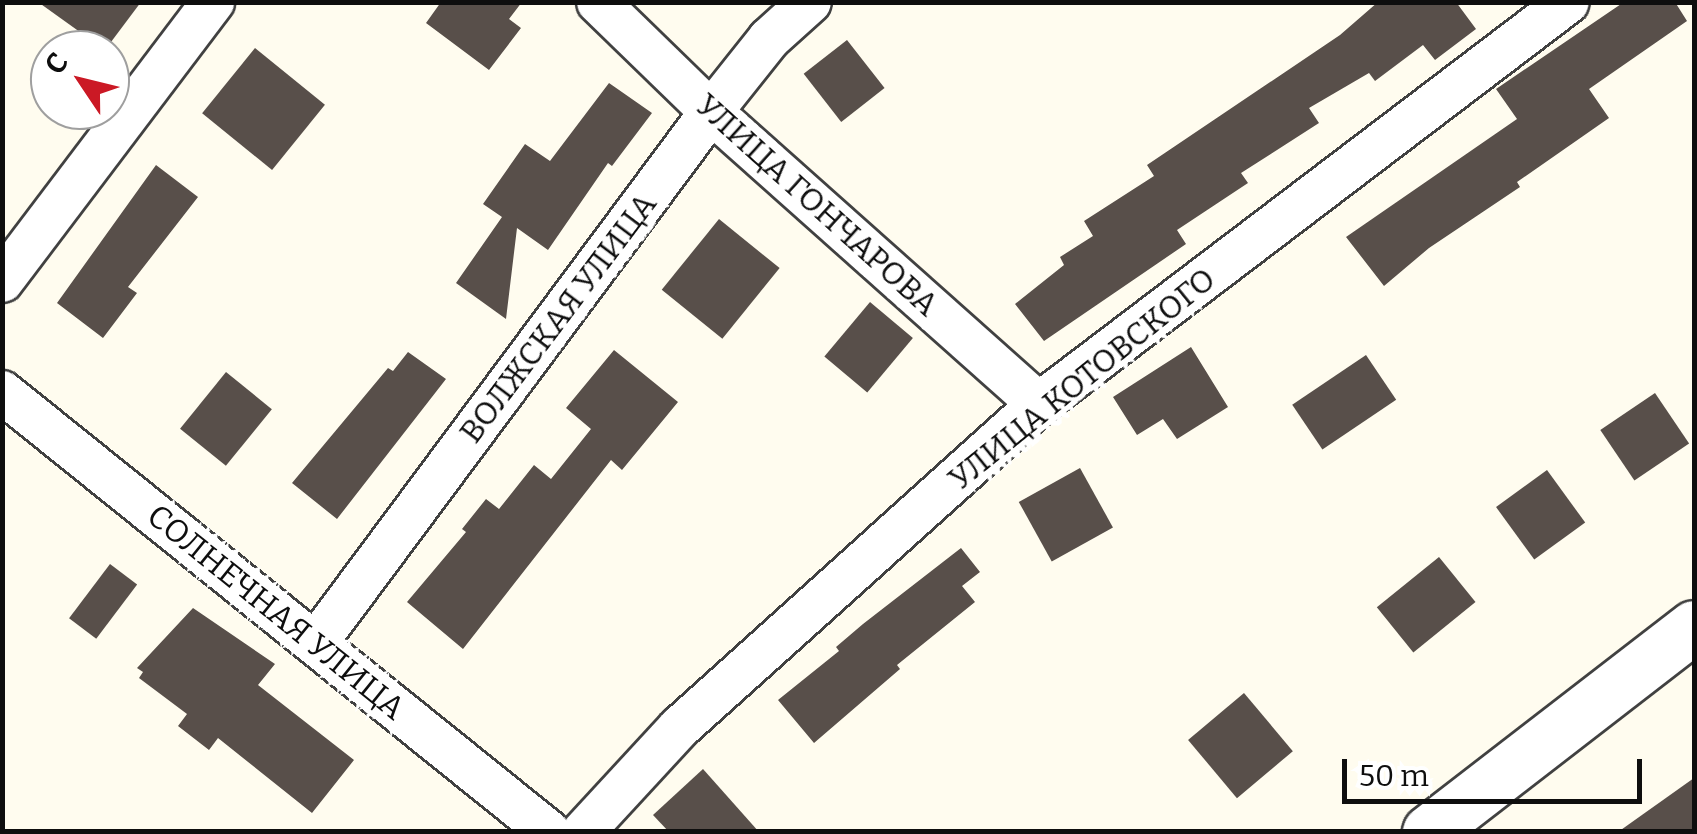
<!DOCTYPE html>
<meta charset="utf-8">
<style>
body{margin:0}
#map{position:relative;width:1697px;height:834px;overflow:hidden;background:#fffcef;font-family:Bitter,serif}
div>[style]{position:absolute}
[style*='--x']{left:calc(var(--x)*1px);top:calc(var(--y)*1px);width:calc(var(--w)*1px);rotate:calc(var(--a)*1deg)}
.building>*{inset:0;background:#584f4a;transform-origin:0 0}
.roads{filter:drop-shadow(2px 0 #414141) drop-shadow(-2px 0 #414141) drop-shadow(0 2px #414141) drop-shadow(0 -2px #414141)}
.minor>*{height:42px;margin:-21px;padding:0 21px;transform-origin:21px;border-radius:21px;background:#fff}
.tertiary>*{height:52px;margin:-26px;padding:0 26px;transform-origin:26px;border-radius:26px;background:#fff}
span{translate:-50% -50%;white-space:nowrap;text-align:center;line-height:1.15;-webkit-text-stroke:10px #fff;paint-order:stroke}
.street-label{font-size:32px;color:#0e0e0e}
.frame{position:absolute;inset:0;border:5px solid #0e0e0e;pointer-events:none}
.north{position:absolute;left:30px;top:30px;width:100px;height:100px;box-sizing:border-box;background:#fff;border:2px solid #9f9f9f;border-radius:50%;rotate:305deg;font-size:28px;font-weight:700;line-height:40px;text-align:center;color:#0e0e0e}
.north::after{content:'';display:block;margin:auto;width:35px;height:45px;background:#cb1925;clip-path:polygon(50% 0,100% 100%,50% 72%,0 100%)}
.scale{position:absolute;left:1342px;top:759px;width:300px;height:45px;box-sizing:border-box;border:5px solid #0e0e0e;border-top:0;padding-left:12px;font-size:30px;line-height:35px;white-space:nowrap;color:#0e0e0e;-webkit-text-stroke:8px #fff;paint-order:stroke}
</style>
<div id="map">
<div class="building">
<div style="clip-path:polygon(38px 2px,141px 2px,105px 50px)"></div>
<div style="clip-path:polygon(441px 2px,522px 2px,509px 19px,521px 28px,489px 70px,426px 23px)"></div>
<div style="clip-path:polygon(1378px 2px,1456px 2px,1476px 29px,1435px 60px,1423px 45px,1375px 81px,1369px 73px,1309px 108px,1319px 123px,1241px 173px,1248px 183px,1177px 230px,1186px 244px,1044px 341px,1015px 304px,1064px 265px,1060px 257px,1093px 236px,1084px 221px,1154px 176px,1147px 165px,1340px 35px)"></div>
<div style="clip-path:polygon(1624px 2px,1675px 2px,1687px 21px,1589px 89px,1609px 118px,1517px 182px,1520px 187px,1429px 248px,1384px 286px,1346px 237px,1517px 119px,1496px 89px)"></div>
<div style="left:847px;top:40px;width:61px;height:55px;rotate:52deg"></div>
<div style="left:255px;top:48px;width:90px;height:84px;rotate:39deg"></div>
<div style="clip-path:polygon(609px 83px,652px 113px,612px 166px,608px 163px,548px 250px,517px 228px,506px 319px,456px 283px,502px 217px,483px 204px,525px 144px,550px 161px)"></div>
<div style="clip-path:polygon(156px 165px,198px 197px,128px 287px,137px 293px,103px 338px,57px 303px)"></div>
<div style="left:719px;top:219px;width:78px;height:91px;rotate:39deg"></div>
<div style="left:870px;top:302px;width:56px;height:71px;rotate:40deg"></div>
<div style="clip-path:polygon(1191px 347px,1228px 407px,1177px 439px,1163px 419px,1137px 435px,1113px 397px)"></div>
<div style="clip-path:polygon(614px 350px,678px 402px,622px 470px,611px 460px,463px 649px,407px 602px,466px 532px,462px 529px,486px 499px,499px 509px,534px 465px,551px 479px,591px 429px,566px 408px)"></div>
<div style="clip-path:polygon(408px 352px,446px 379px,337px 519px,292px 483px,388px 368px,393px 371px)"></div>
<div style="left:1366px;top:355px;width:54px;height:89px;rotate:56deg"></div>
<div style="left:226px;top:372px;width:59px;height:73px;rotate:39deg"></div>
<div style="left:1655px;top:393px;width:61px;height:66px;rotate:56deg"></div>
<div style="left:1080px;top:468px;width:68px;height:70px;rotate:61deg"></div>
<div style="left:1547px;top:470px;width:65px;height:63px;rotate:54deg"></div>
<div style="clip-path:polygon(961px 548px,980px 572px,962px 586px,975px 602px,897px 665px,900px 669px,814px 743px,778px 700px,839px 651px,836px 647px,863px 624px)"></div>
<div style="left:1439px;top:557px;width:58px;height:80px;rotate:51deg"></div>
<div style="left:110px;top:564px;width:34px;height:68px;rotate:37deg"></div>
<div style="clip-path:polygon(193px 608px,275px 664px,258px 685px,354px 760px,312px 813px,218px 738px,209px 750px,178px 726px,187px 714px,139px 678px,143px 672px,137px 668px)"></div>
<div style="left:1244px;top:693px;width:76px;height:73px;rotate:50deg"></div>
<div style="clip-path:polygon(703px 769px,759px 832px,669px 832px,653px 815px)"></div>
<div style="clip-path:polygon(1694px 778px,1694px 832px,1618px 832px)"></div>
</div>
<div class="roads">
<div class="minor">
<div style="--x:598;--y:2;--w:158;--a:44.2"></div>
<div style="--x:711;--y:112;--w:439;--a:41.7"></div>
<div style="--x:2;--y:281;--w:350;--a:-52.9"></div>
<div style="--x:2;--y:392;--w:702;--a:38.81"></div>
<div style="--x:316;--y:643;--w:662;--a:-53.36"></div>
<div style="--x:711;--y:112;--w:93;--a:-51.5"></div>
<div style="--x:769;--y:39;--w:55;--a:-42.1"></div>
<div style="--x:583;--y:832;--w:142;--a:-47.3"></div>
<div style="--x:679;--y:728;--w:484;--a:-42"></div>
<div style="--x:1039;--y:404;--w:664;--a:-37.23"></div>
</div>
<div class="tertiary">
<div style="--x:1429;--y:832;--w:335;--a:-37.7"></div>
</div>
</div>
<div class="street-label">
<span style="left:817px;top:205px;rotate:42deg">УЛИЦА ГОНЧАРОВА</span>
<span style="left:558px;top:318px;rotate:-53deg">ВОЛЖСКАЯ УЛИЦА</span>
<span style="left:1082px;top:379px;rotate:-39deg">УЛИЦА КОТОВСКОГО</span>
<span style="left:276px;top:612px;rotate:39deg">СОЛНЕЧНАЯ УЛИЦА</span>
</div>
<div class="frame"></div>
<div class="north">С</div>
<div class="scale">50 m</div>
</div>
